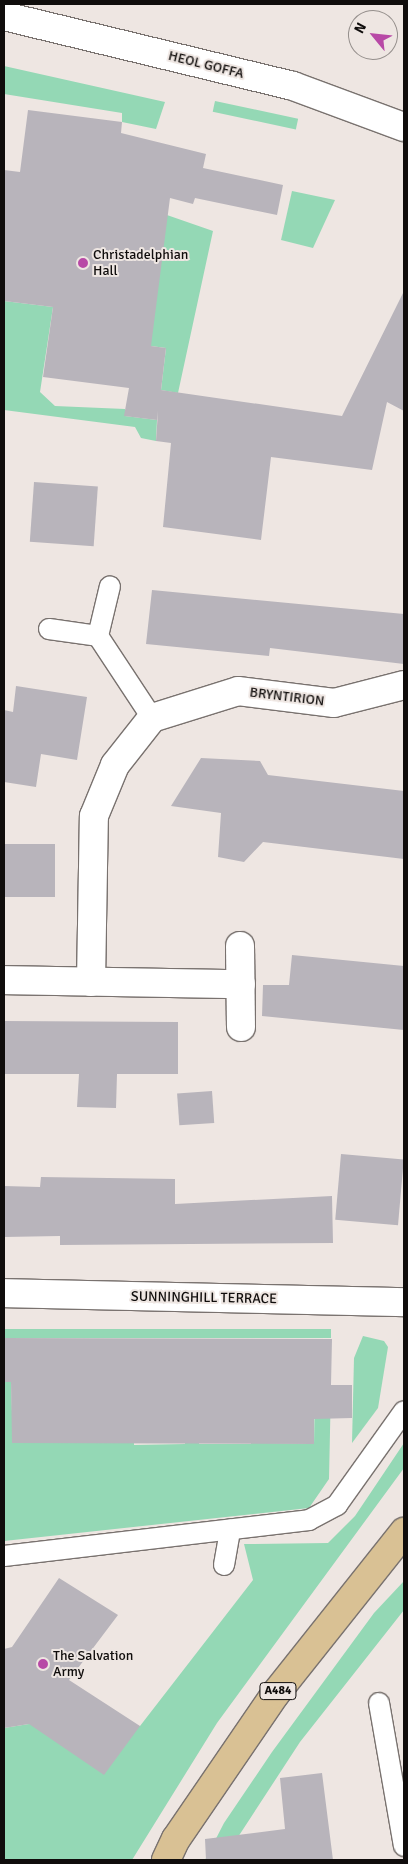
<!DOCTYPE html>
<style>
body{margin:0}
#map{position:relative;width:408px;height:1864px;overflow:hidden;background:#eee6e2;font-family:Signika,sans-serif}
div>[style]{position:absolute}
[style*='--x']{left:calc(var(--x)*1px);top:calc(var(--y)*1px);width:calc(var(--w)*1px);rotate:calc(var(--a)*1deg)}
.green>*{inset:0;background:#94d8b5;transform-origin:0 0}
.building>*{inset:0;background:#b8b4bb;transform-origin:0 0}
.roads{filter:drop-shadow(1px 0 #79726f) drop-shadow(-1px 0 #79726f) drop-shadow(0 1px #79726f) drop-shadow(0 -1px #79726f)}
.service>*{height:20px;margin:-10px;padding:0 10px;transform-origin:10px;border-radius:10px;background:#fff}
.minor>*{height:28px;margin:-14px;padding:0 14px;transform-origin:14px;border-radius:14px;background:#fff}
.tertiary>*{height:28px;margin:-14px;padding:0 14px;transform-origin:14px;border-radius:14px;background:#fff}
.primary>*{height:28px;margin:-14px;padding:0 14px;transform-origin:14px;border-radius:14px;background:#d9c194}
.dots>*{width:14px;height:14px;translate:-50% -50%;box-sizing:border-box;border:2px solid #eee6e2;border-radius:50%}
span{translate:-50% -50%;white-space:nowrap;text-align:center;line-height:1.15;-webkit-text-stroke:4px #eee6e2;paint-order:stroke}
.shield-label span{padding:1px 4px;background:#eee6e2;border:1px solid;border-radius:4px;-webkit-text-stroke-width:0}
.shield-label{font-size:12px;color:#100d0c;font-weight:700}
.street-label{font-size:14px;color:#100d0c}
.poi-label{font-size:14px;color:#100d0c}
.left{translate:0 -50%;text-align:left}
.frame{position:absolute;inset:0;border:5px solid #100d0c;pointer-events:none}
.north{position:absolute;left:348px;top:10px;width:50px;height:50px;box-sizing:border-box;background:#eee6e2;border:1px solid #958f8c;border-radius:50%;rotate:298deg;font-size:14px;font-weight:700;line-height:20px;text-align:center;color:#100d0c}
.north::after{content:'';display:block;margin:auto;width:18px;height:22px;background:#b849a6;clip-path:polygon(50% 0,100% 100%,50% 72%,0 100%)}
</style>
<div id="map">
<div class="green">
<div style="clip-path:polygon(4px 66px,165px 102px,156px 129px,122px 122px,122px 113px,4px 94px)"></div>
<div style="left:215px;top:101px;width:85px;height:11px;rotate:12deg"></div>
<div style="clip-path:polygon(292px 191px,335px 200px,313px 248px,281px 240px)"></div>
<div style="clip-path:polygon(141px 206px,213px 231px,178px 393px,161px 390px,166px 348px,151px 346px)"></div>
<div style="clip-path:polygon(4px 301px,53px 307px,40px 392px,55px 406px,125px 409px,125px 416px,157px 420px,156px 441px,141px 438px,135px 427px,4px 410px)"></div>
<div style="left:4px;top:1329px;width:327px;height:9px"></div>
<div style="clip-path:polygon(363px 1336px,384px 1341px,388px 1347px,378px 1408px,352px 1443px,354px 1358px)"></div>
<div style="clip-path:polygon(4px 1382px,11px 1382px,13px 1443px,36px 1442px,134px 1384px,134px 1445px,185px 1444px,185px 1384px,200px 1385px,199px 1444px,251px 1444px,252px 1384px,266px 1443px,314px 1444px,315px 1385px,331px 1385px,329px 1479px,309px 1508px,4px 1541px)"></div>
<div style="clip-path:polygon(404px 1443px,404px 1468px,217px 1723px,132px 1860px,4px 1860px,4px 1728px,29px 1724px,140px 1726px,253px 1580px,244px 1544px,328px 1543px,355px 1516px)"></div>
<div style="clip-path:polygon(404px 1581px,404px 1610px,300px 1742px,223px 1860px,205px 1860px,224px 1823px,272px 1752px,374px 1613px)"></div>
</div>
<div class="building">
<div style="clip-path:polygon(28px 110px,122px 122px,121px 133px,206px 154px,203px 168px,283px 185px,277px 215px,195px 198px,193px 204px,170px 198px,151px 346px,166px 348px,161px 390px,342px 416px,404px 291px,404px 411px,387px 402px,372px 470px,271px 457px,261px 540px,163px 527px,171px 443px,156px 441px,158px 411px,157px 420px,124px 416px,129px 388px,43px 377px,53px 307px,4px 301px,4px 170px,20px 172px)"></div>
<div style="left:34px;top:482px;width:64px;height:60px;rotate:4deg"></div>
<div style="clip-path:polygon(152px 590px,404px 614px,404px 664px,270px 648px,269px 656px,146px 644px)"></div>
<div style="clip-path:polygon(16px 686px,87px 697px,77px 760px,41px 754px,36px 787px,4px 782px,4px 710px,13px 712px)"></div>
<div style="clip-path:polygon(201px 758px,260px 761px,268px 775px,404px 791px,404px 859px,263px 842px,244px 862px,218px 857px,221px 813px,171px 806px)"></div>
<div style="left:4px;top:844px;width:51px;height:53px"></div>
<div style="clip-path:polygon(292px 955px,404px 966px,404px 1030px,262px 1016px,263px 985px,289px 985px)"></div>
<div style="clip-path:polygon(4px 1021px,178px 1022px,178px 1074px,117px 1074px,116px 1108px,77px 1107px,79px 1074px,4px 1074px)"></div>
<div style="left:212px;top:1091px;width:32px;height:35px;rotate:86deg"></div>
<div style="left:341px;top:1154px;width:63px;height:66px;rotate:5deg"></div>
<div style="clip-path:polygon(41px 1177px,175px 1179px,175px 1204px,332px 1196px,333px 1243px,60px 1245px,60px 1236px,4px 1237px,4px 1186px,40px 1187px)"></div>
<div style="clip-path:polygon(4px 1338px,332px 1339px,331px 1385px,352px 1385px,352px 1418px,314px 1419px,314px 1444px,12px 1443px,11px 1382px,4px 1382px)"></div>
<div style="clip-path:polygon(59px 1578px,118px 1615px,69px 1680px,140px 1726px,104px 1775px,29px 1724px,4px 1728px,4px 1649px,12px 1647px)"></div>
<div style="clip-path:polygon(322px 1773px,333px 1860px,206px 1860px,205px 1839px,285px 1829px,280px 1778px)"></div>
</div>
<div class="roads">
<div class="service">
<div style="--x:49;--y:629;--w:49;--a:8.1"></div>
<div style="--x:98;--y:636;--w:51;--a:-76.5"></div>
<div style="--x:98;--y:636;--w:98;--a:56.6"></div>
<div style="--x:4;--y:1556;--w:307;--a:-6.7"></div>
<div style="--x:309;--y:1520;--w:32;--a:-28"></div>
<div style="--x:337;--y:1505;--w:115;--a:-54.5"></div>
<div style="--x:224;--y:1565;--w:36;--a:-80"></div>
<div style="--x:379;--y:1703;--w:145;--a:80.1"></div>
</div>
<div class="minor">
<div style="--x:240;--y:946;--w:81;--a:89.3"></div>
<div style="--x:4;--y:980;--w:237;--a:1"></div>
<div style="--x:91;--y:982;--w:166;--a:-89"></div>
<div style="--x:94;--y:816;--w:55;--a:-67.6"></div>
<div style="--x:115;--y:765;--w:60;--a:-51.8"></div>
<div style="--x:152;--y:718;--w:90;--a:-17.4"></div>
<div style="--x:238;--y:691;--w:97;--a:7.1"></div>
<div style="--x:334;--y:703;--w:72;--a:-14.4"></div>
<div style="--x:4;--y:1293;--w:400;--a:1.3"></div>
</div>
<div class="tertiary">
<div style="--x:4;--y:16;--w:297;--a:13.6"></div>
<div style="--x:293;--y:86;--w:118;--a:20.3"></div>
</div>
<div class="primary">
<div style="--x:166;--y:1860;--w:23;--a:-65"></div>
<div style="--x:176;--y:1839;--w:177;--a:-55.6"></div>
<div style="--x:276;--y:1693;--w:206;--a:-51.5"></div>
</div>
</div>
<div class="dots">
<div style="left:83px;top:263px;background:#b849a6"></div>
<div style="left:43px;top:1664px;background:#b849a6"></div>
</div>
<div class="shield-label">
<span style="left:278px;top:1691px">A484</span>
</div>
<div class="street-label">
<span style="left:206px;top:65px;rotate:14deg">HEOL GOFFA</span>
<span style="left:287px;top:697px;rotate:7deg">BRYNTIRION</span>
<span style="left:204px;top:1298px;rotate:1deg">SUNNINGHILL TERRACE</span>
</div>
<div class="poi-label">
<span class="left" style="left:93px;top:263px">Christadelphian<br>Hall</span>
<span class="left" style="left:53px;top:1664px">The Salvation<br>Army</span>
</div>
<div class="frame"></div>
<div class="north">N</div>
</div>
